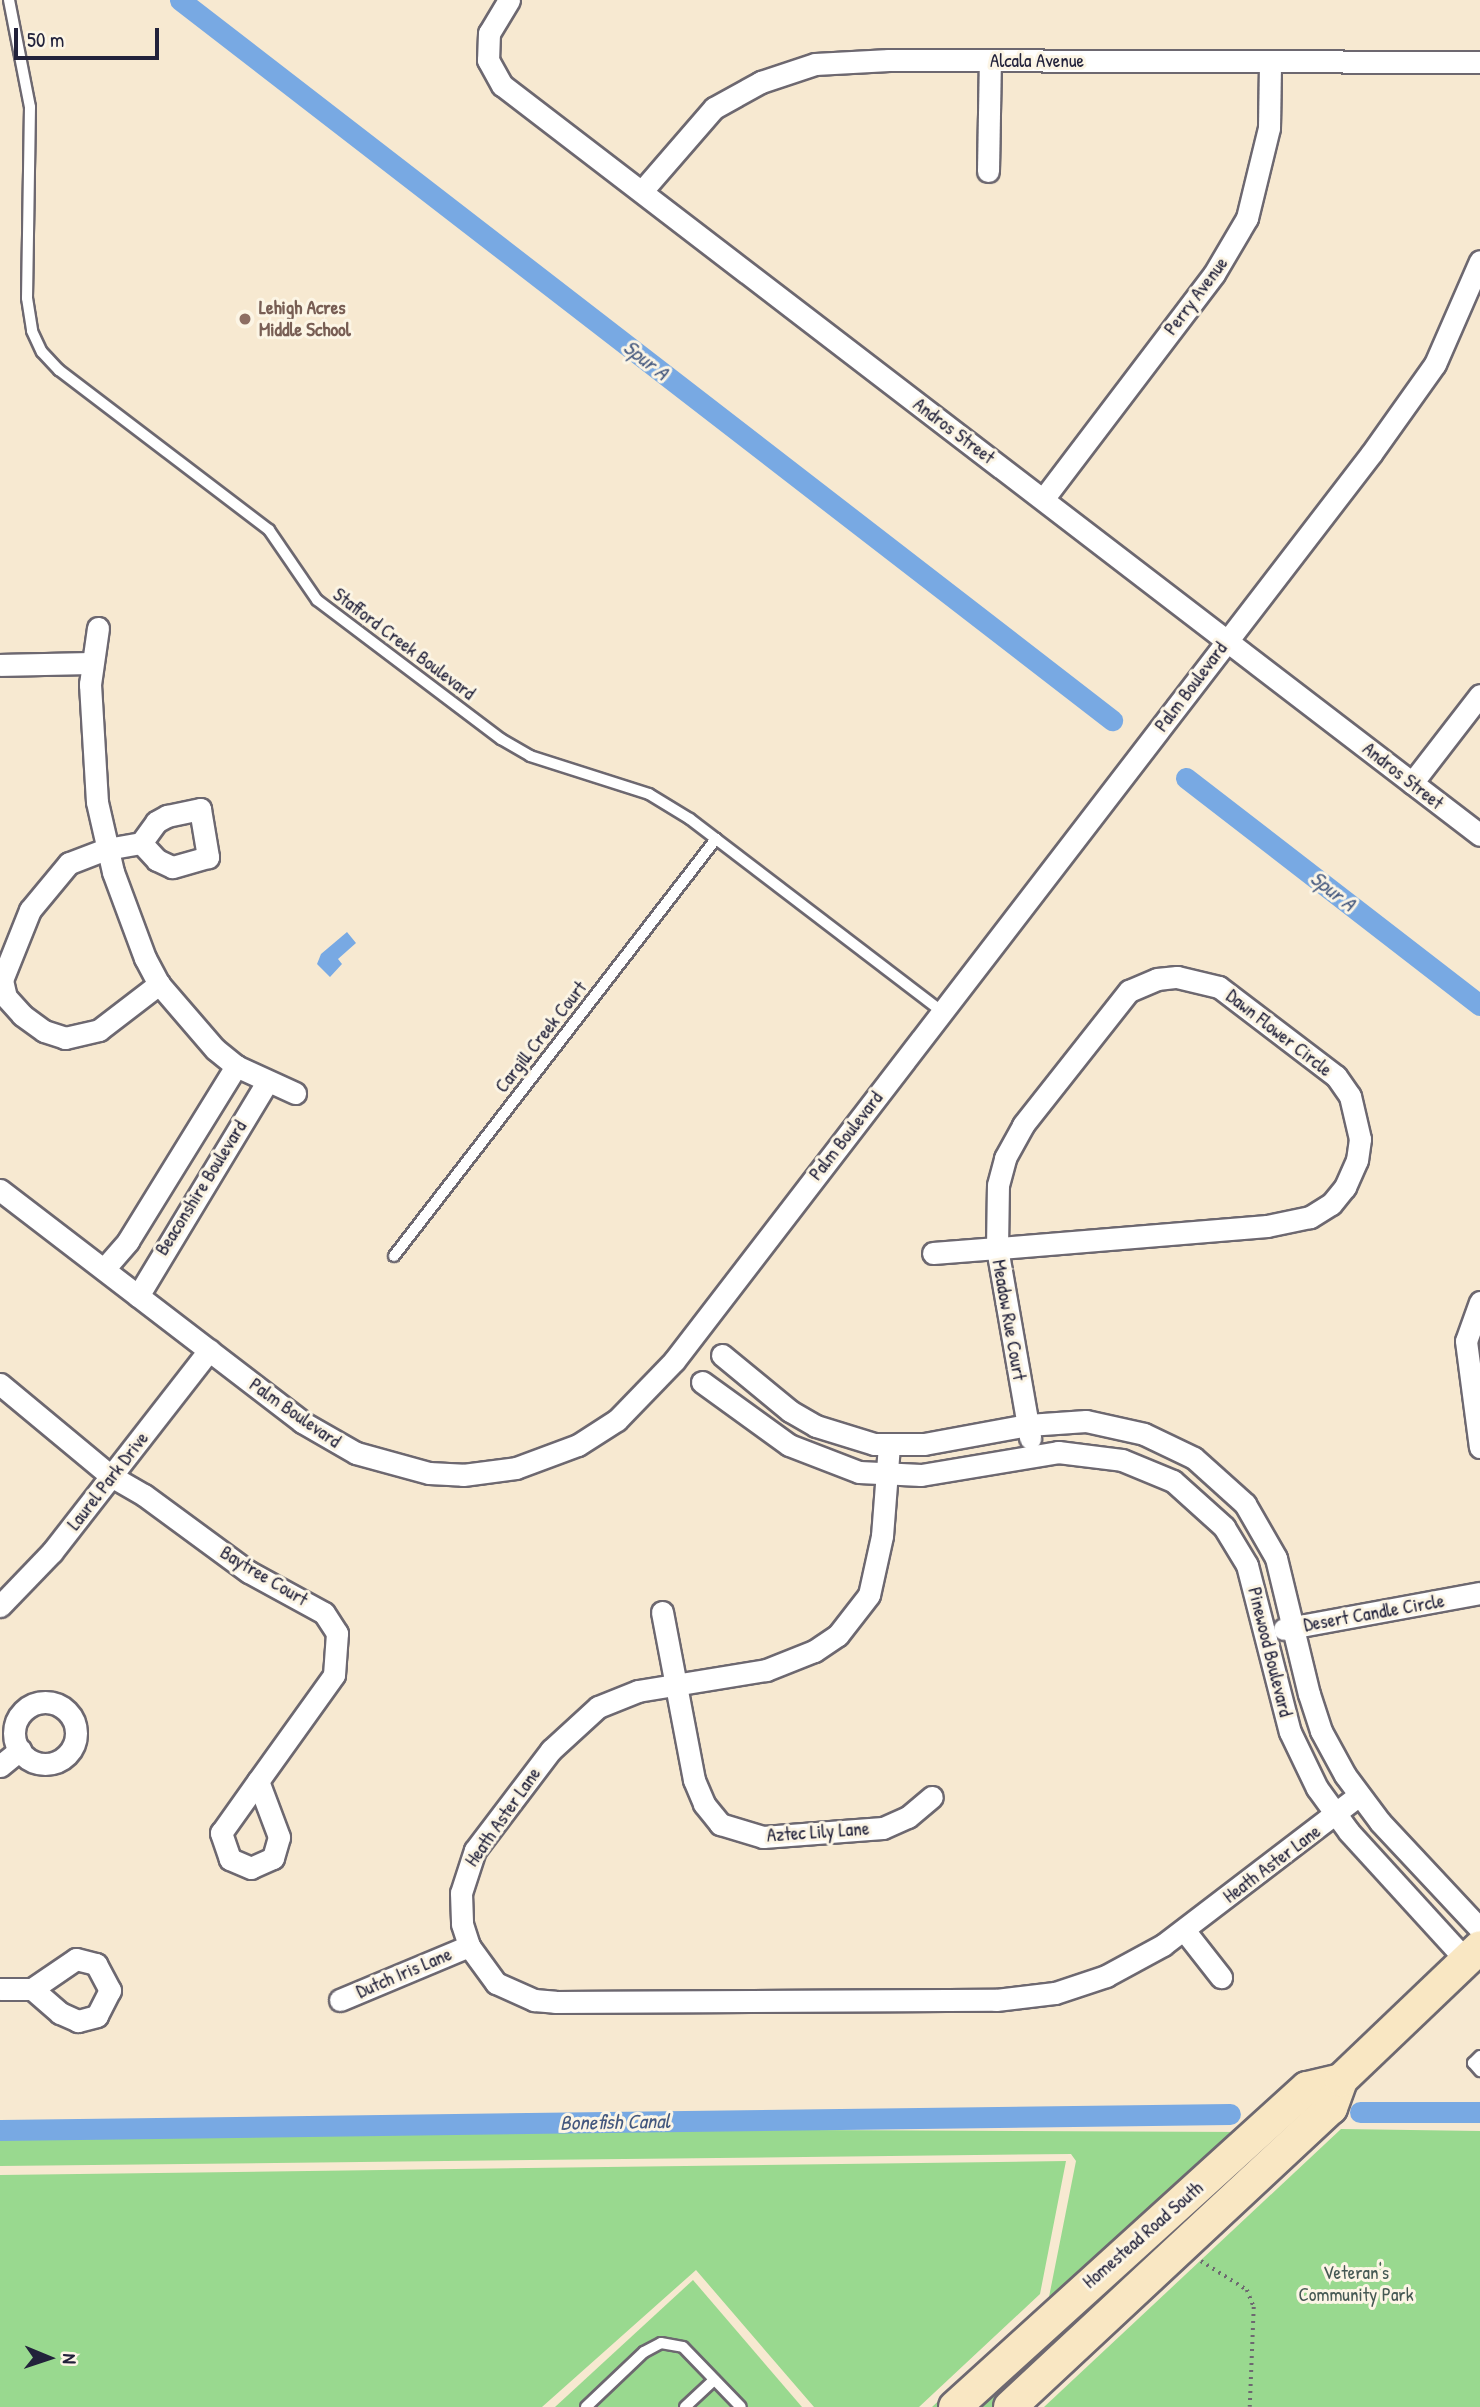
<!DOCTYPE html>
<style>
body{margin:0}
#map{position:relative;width:1480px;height:2407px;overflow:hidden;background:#f7e9d1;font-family:"Patrick Hand",sans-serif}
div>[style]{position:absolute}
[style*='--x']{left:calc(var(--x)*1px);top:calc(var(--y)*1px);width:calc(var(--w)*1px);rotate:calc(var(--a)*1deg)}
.green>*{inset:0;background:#99d98f}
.water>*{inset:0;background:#78a9e3}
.canal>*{height:21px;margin:-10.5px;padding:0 10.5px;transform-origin:10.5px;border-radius:10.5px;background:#78a9e3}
.path>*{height:3.5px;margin-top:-1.75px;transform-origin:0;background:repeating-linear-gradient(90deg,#6d6870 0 2px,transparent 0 7px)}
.roads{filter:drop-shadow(2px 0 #6d6870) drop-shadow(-2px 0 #6d6870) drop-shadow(0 2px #6d6870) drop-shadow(0 -2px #6d6870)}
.lane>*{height:10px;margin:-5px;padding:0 5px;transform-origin:5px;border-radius:5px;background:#fff}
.street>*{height:21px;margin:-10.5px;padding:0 10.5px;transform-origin:10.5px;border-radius:10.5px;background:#fff}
.street>.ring{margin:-10.5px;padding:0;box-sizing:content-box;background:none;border:21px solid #fff;border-radius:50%}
.secondary>*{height:32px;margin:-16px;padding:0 16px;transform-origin:16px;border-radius:16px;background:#f9e7c3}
.dots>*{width:19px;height:19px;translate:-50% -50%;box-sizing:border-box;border:4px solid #fcf5e5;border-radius:50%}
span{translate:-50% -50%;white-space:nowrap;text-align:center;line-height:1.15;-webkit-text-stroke:6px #fcf5e5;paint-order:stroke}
.street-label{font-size:19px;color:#22223b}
.education-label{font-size:19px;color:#785e54;font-weight:700}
.left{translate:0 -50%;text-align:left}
.park-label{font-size:19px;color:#465954}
.water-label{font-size:21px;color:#44587e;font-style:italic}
.north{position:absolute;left:14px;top:2323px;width:70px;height:70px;-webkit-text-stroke:5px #fcf5e5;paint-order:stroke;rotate:92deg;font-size:19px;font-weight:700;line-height:28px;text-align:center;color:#22223b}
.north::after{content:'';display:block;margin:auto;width:24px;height:32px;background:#22223b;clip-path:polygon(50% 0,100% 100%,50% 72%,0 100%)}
.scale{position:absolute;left:14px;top:28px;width:145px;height:32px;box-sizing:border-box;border:4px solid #22223b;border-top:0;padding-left:9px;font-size:21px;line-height:24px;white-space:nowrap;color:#22223b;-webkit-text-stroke:5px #fcf5e5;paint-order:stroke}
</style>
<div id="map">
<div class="green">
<div style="clip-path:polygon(0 2128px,152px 2127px,1244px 2132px,939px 2407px,932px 2407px,1049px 2297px,1076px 2161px,1071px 2154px,0 2166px)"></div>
<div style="clip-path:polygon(1341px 2129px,1480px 2131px,1480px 2407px,1044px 2407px)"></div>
<div style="clip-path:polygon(1276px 2132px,1290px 2132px,995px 2407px,971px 2407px)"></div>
<div style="clip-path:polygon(1066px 2161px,1040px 2294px,919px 2407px,814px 2407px,696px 2270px,542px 2407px,0 2407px,0 2175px)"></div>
<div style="clip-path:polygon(693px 2280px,802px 2407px,555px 2407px)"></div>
</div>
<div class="water">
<div style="clip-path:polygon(347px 932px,356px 943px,338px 959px,342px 964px,330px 977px,317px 964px,321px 954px)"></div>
</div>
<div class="canal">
<div style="--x:180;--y:0;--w:1178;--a:37.69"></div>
<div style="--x:1186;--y:778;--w:371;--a:37.7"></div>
<div style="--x:1360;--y:2112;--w:120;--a:0"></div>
<div style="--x:0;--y:2130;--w:1230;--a:-0.75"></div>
</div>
<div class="path">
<div style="--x:1201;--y:2261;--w:54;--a:32.2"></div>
<div style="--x:1247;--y:2290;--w:18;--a:68"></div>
<div style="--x:1254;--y:2307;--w:100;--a:92.3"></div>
</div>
<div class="roads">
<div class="lane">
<div style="--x:9;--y:0;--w:109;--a:78.9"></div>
<div style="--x:30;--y:107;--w:191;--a:90.9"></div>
<div style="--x:27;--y:298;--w:33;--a:81"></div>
<div style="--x:32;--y:331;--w:23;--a:65"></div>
<div style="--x:42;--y:352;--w:25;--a:47"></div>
<div style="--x:59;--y:370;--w:264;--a:37.3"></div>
<div style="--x:269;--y:530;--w:85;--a:55.6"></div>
<div style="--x:317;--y:600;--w:231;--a:37.1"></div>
<div style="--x:501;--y:739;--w:34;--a:30"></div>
<div style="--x:530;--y:756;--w:125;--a:17.7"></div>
<div style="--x:649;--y:794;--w:48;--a:31.4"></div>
<div style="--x:690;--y:819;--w:317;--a:37.4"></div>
<div style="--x:394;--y:1256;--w:527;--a:-52.33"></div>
<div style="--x:1480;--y:2056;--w:10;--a:135"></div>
<div style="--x:1473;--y:2063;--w:11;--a:49"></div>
<div style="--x:586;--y:2407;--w:80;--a:-43.5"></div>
<div style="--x:644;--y:2352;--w:19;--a:-28"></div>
<div style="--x:661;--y:2343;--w:22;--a:10"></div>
<div style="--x:683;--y:2347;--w:83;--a:46"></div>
<div style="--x:685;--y:2407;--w:40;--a:-43"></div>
</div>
<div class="street">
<div style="--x:509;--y:0;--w:39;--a:121"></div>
<div style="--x:489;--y:33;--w:27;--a:92"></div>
<div style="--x:488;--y:60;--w:29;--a:61"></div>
<div style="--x:502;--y:85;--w:1232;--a:37.48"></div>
<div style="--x:988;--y:171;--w:110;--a:-89"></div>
<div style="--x:642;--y:191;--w:110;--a:-49.1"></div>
<div style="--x:714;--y:108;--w:54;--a:-29"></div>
<div style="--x:761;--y:82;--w:57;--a:-18.4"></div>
<div style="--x:815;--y:64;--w:74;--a:-3.1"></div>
<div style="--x:889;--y:60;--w:591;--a:0.19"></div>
<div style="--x:1044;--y:498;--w:281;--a:-52.8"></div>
<div style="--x:1214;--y:274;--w:65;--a:-59.5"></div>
<div style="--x:1247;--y:218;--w:93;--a:-76.3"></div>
<div style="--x:1269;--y:128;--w:66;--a:-89.1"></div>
<div style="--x:98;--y:628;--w:57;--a:98.1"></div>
<div style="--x:90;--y:684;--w:118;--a:86.6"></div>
<div style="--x:97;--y:802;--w:72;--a:77.1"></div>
<div style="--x:113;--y:872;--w:92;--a:69.6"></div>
<div style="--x:145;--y:958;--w:30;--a:62"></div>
<div style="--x:159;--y:984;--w:86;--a:49.3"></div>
<div style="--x:215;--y:1049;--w:27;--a:39"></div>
<div style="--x:236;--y:1066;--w:65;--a:24.6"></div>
<div style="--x:0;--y:665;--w:92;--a:-1.2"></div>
<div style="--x:1412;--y:783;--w:111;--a:-52.3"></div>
<div style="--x:200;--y:809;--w:49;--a:80.5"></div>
<div style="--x:208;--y:857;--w:37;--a:164"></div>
<div style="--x:172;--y:867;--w:17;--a:-155"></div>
<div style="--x:157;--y:860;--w:23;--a:-133"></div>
<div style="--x:141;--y:843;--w:26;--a:-54"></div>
<div style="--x:156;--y:822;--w:13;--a:-29"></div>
<div style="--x:167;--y:816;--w:34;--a:-12"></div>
<div style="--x:141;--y:843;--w:36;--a:170"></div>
<div style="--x:106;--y:849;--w:40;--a:159"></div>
<div style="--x:69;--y:863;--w:61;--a:129.7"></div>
<div style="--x:30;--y:910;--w:75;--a:111.8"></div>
<div style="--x:2;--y:980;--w:17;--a:77"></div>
<div style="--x:6;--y:997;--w:24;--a:48"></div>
<div style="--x:22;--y:1015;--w:27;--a:36"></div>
<div style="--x:44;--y:1031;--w:22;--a:18"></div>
<div style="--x:65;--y:1038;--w:35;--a:-13"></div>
<div style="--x:99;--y:1030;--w:76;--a:-37.5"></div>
<div style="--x:1177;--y:977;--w:43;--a:13.4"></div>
<div style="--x:1219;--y:987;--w:147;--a:37.3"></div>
<div style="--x:1336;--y:1076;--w:24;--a:55"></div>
<div style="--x:1350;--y:1096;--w:44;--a:76.9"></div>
<div style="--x:1360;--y:1139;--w:21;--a:98"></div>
<div style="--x:1357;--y:1160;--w:30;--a:114"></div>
<div style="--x:1345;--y:1187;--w:22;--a:129"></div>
<div style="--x:1331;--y:1204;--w:25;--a:148"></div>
<div style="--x:1310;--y:1217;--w:44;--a:168.2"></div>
<div style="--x:1267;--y:1226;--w:271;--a:175.3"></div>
<div style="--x:997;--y:1248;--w:63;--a:-89.1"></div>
<div style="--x:998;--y:1185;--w:28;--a:-75"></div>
<div style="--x:1005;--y:1158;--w:38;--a:-61"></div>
<div style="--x:1023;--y:1125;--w:171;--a:-51.7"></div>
<div style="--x:1129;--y:991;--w:30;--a:-23"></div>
<div style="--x:1157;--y:979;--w:20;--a:-6"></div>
<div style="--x:0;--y:1190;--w:381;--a:37.5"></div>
<div style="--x:302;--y:1422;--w:62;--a:29.9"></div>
<div style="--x:356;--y:1453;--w:76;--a:15.3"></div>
<div style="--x:429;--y:1473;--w:34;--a:3"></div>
<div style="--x:463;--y:1475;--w:53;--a:-7.5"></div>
<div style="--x:516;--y:1468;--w:66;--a:-20.4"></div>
<div style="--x:578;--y:1445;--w:46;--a:-32.7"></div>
<div style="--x:617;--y:1420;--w:82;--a:-46"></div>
<div style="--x:674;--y:1361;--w:1144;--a:-52.46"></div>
<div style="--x:1371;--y:454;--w:110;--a:-54.6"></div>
<div style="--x:1435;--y:364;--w:112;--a:-66.4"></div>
<div style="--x:933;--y:1253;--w:64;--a:-4.5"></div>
<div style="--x:997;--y:1248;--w:193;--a:80.1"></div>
<div style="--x:104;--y:1269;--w:37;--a:-49"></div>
<div style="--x:128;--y:1241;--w:206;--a:-58.3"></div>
<div style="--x:138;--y:1296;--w:250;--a:-58.9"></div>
<div style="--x:1480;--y:1302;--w:41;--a:109.7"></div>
<div style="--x:1466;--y:1341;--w:107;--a:82.5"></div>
<div style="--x:722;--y:1355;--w:88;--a:39.5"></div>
<div style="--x:790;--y:1411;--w:30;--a:30"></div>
<div style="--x:816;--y:1426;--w:61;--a:17.2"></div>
<div style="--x:874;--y:1444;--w:50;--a:0"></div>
<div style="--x:924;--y:1444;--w:106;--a:-10.4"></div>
<div style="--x:1028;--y:1425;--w:58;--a:-3.9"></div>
<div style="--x:1086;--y:1421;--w:59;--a:12.6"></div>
<div style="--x:1144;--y:1434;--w:55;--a:25.6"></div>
<div style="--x:1194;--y:1458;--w:69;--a:42"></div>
<div style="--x:1245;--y:1504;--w:62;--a:60.1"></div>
<div style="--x:1276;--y:1558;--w:140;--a:76.4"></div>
<div style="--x:1309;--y:1694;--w:39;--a:72"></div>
<div style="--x:1321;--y:1731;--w:50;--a:61.4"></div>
<div style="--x:1345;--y:1775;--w:59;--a:53.3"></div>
<div style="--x:1380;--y:1822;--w:146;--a:46.9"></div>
<div style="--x:702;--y:1382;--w:107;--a:35.9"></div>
<div style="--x:789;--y:1445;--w:75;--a:21.1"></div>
<div style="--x:859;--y:1472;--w:62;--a:2.8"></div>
<div style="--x:921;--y:1475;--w:139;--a:-9.5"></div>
<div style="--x:1058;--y:1452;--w:64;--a:7.1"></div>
<div style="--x:1122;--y:1460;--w:55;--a:22.4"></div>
<div style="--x:1173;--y:1481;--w:69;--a:42"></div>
<div style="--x:1224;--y:1527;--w:44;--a:58.8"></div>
<div style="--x:1247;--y:1565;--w:172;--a:75.6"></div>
<div style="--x:1290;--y:1732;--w:62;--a:64.3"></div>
<div style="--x:1317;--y:1788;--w:54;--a:54"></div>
<div style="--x:1349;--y:1832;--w:173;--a:47.6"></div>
<div style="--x:0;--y:1384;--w:144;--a:39.7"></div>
<div style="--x:111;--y:1476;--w:38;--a:30"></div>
<div style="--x:144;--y:1495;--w:130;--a:36.3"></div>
<div style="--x:249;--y:1572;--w:85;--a:28.7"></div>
<div style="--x:324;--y:1613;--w:24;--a:57"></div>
<div style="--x:337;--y:1633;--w:42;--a:94.1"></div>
<div style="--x:334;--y:1675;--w:130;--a:125.6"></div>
<div style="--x:889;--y:1445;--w:91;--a:94.4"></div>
<div style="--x:882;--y:1536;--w:60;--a:102.4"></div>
<div style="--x:869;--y:1595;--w:51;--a:127.8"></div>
<div style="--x:838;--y:1635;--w:29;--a:146"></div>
<div style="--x:814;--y:1651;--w:52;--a:158.4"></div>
<div style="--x:766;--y:1670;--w:130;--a:170.7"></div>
<div style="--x:638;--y:1691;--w:43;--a:158.2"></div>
<div style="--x:598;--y:1707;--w:64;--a:137.5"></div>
<div style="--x:551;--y:1750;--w:126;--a:127.2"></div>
<div style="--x:475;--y:1850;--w:45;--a:108"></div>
<div style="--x:461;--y:1893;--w:31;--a:88"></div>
<div style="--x:462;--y:1924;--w:23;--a:72"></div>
<div style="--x:469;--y:1946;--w:46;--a:53.9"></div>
<div style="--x:496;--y:1983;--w:42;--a:24.1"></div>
<div style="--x:534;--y:2000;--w:21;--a:5"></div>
<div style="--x:555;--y:2002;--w:441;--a:-0.3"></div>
<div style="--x:996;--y:2000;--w:59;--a:-6.8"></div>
<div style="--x:1055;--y:1993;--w:54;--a:-18.4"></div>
<div style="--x:1106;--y:1976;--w:65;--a:-28.5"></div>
<div style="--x:1163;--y:1945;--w:247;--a:-37.4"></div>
<div style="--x:0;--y:1606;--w:75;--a:-46.1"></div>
<div style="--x:52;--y:1552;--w:256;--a:-52.1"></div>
<div style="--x:662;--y:1612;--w:171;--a:79.2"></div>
<div style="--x:694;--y:1780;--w:26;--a:67"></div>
<div style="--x:704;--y:1804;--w:26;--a:51"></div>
<div style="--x:720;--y:1824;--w:45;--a:16.8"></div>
<div style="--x:763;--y:1837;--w:120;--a:-4.3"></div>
<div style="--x:883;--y:1828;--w:27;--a:-24"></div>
<div style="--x:908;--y:1817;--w:31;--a:-40"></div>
<div style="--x:1284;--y:1629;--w:199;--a:-10.4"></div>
<div class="ring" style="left:14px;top:1702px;width:41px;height:41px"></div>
<div style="--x:0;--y:1766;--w:26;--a:-39"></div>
<div style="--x:258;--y:1781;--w:60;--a:69.4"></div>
<div style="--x:279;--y:1837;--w:22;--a:106"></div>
<div style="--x:273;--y:1858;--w:24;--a:156"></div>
<div style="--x:251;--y:1868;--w:23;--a:-157"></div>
<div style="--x:230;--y:1859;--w:28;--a:-109"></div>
<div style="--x:221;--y:1833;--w:64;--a:-54.6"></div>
<div style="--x:1184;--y:1930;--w:60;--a:51.8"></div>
<div style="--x:76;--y:1959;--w:21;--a:14"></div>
<div style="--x:96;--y:1964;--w:30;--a:62"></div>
<div style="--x:110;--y:1990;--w:29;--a:117"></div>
<div style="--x:97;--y:2016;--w:20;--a:165"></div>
<div style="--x:78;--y:2021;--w:20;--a:-156"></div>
<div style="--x:60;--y:2013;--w:37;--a:-139"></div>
<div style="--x:32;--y:1989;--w:53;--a:-34.3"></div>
<div style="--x:0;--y:1989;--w:32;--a:0"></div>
<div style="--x:340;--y:2000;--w:140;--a:-22.7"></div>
</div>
<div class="secondary">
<div style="--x:955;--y:2407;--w:475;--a:-42.2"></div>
<div style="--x:1307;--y:2088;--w:35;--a:-13"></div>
<div style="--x:1010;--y:2407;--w:439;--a:-43"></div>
<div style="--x:1331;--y:2108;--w:30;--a:-70"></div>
<div style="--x:1341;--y:2080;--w:192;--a:-43.7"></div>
</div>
</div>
<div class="dots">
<div style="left:245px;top:319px;background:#8d6e63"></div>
</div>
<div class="street-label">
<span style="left:1037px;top:61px">Alcala Avenue</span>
<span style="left:1196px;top:296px;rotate:-53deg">Perry Avenue</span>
<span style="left:954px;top:431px;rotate:37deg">Andros Street</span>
<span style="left:404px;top:644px;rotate:37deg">Stafford Creek Boulevard</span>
<span style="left:1191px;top:687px;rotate:-53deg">Palm Boulevard</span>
<span style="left:1403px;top:776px;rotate:38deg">Andros Street</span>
<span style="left:1279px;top:1033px;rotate:38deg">Dawn Flower Circle</span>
<span style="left:541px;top:1037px;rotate:-52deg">Cargill Creek Court</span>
<span style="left:846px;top:1136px;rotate:-52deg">Palm Boulevard</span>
<span style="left:201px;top:1188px;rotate:-58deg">Beaconshire Boulevard</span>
<span style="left:1009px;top:1320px;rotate:80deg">Meadow Rue Court</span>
<span style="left:295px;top:1413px;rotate:35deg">Palm Boulevard</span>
<span style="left:108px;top:1481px;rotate:-52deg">Laurel Park Drive</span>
<span style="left:264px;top:1576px;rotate:31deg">Baytree Court</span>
<span style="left:1374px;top:1613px;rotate:-10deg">Desert Candle Circle</span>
<span style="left:1270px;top:1652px;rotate:76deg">Pinewood Boulevard</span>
<span style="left:503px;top:1817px;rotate:-55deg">Heath Aster Lane</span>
<span style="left:818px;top:1832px;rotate:-4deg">Aztec Lily Lane</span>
<span style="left:1272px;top:1864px;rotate:-37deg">Heath Aster Lane</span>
<span style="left:404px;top:1973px;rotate:-23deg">Dutch Iris Lane</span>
<span style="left:1143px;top:2235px;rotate:-41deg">Homestead Road South</span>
</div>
<div class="education-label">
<span class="left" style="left:259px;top:319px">Lehigh Acres<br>Middle School</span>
</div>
<div class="park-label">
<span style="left:1356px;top:2284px">Veteran's<br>Community Park</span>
</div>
<div class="water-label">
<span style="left:646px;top:360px;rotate:38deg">Spur A</span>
<span style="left:1333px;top:891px;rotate:38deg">Spur A</span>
<span style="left:615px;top:2122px;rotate:-1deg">Bonefish Canal</span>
</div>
<div class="north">N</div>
<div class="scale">50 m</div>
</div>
